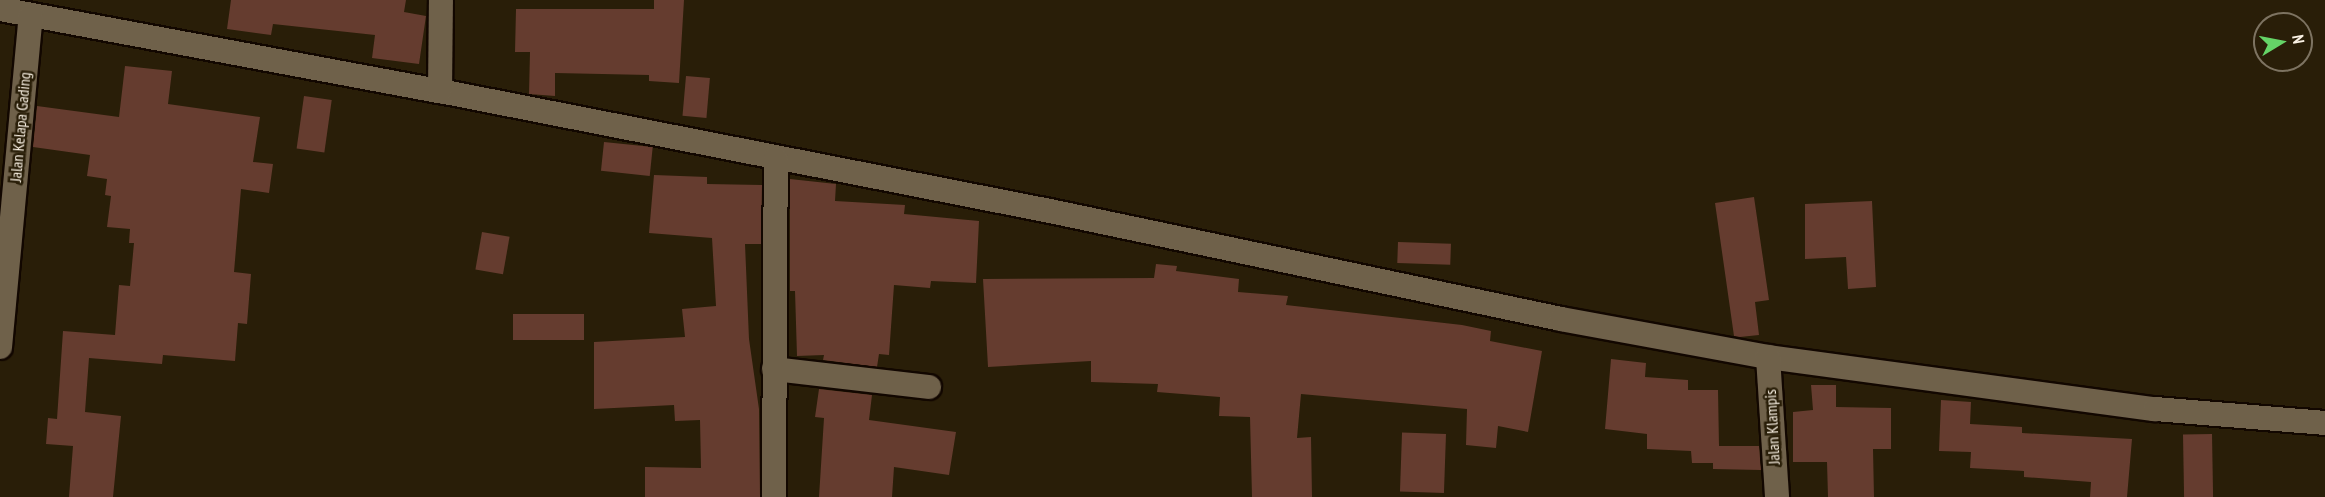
<!DOCTYPE html>
<style>
body{margin:0}
#map{position:relative;width:2325px;height:497px;overflow:hidden;background:#291e08;font-family:"PT Sans Narrow",sans-serif}
div>[style]{position:absolute}
[style*='--x']{left:calc(var(--x)*1px);top:calc(var(--y)*1px);width:calc(var(--w)*1px);rotate:calc(var(--a)*1deg)}
.building>*{inset:0;background:#653c2f;transform-origin:0 0}
.roads{filter:drop-shadow(2px 0 #120700) drop-shadow(-2px 0 #120700) drop-shadow(0 2px #120700) drop-shadow(0 -2px #120700)}
.street>*{height:24px;margin:-12px;padding:0 12px;transform-origin:12px;border-radius:12px;background:#6f614a}
span{translate:-50% -50%;white-space:nowrap;text-align:center;line-height:1.15;-webkit-text-stroke:5px #291e08;paint-order:stroke}
.street-label{font-size:16px;color:#fbf3e6}
.north{position:absolute;left:2253px;top:12px;width:60px;height:60px;box-sizing:border-box;background:#291e08;border:2px solid #7d7361;border-radius:50%;rotate:80deg;font-size:16px;font-weight:700;line-height:24px;text-align:center;color:#fbf3e6}
.north::after{content:'';display:block;margin:auto;width:21px;height:27px;background:#65d467;clip-path:polygon(50% 0,100% 100%,50% 72%,0 100%)}
</style>
<div id="map">
<div class="building">
<div style="clip-path:polygon(231px 0,406px 0,404px 12px,426px 16px,419px 64px,372px 58px,375px 35px,273px 24px,271px 35px,227px 29px)"></div>
<div style="clip-path:polygon(654px 0,684px 0,679px 83px,649px 81px,649px 75px,555px 73px,555px 96px,529px 94px,530px 52px,515px 52px,516px 9px,654px 9px)"></div>
<div style="clip-path:polygon(125px 66px,172px 71px,168px 104px,260px 117px,253px 162px,273px 164px,269px 193px,241px 189px,234px 272px,251px 274px,247px 324px,238px 323px,235px 361px,163px 355px,162px 364px,89px 358px,85px 412px,121px 416px,113px 497px,69px 497px,73px 446px,46px 444px,48px 418px,57px 419px,63px 331px,115px 335px,119px 285px,130px 286px,134px 243px,129px 243px,130px 229px,107px 227px,111px 196px,105px 195px,107px 179px,87px 176px,90px 155px,33px 147px,37px 106px,119px 117px)"></div>
<div style="left:686px;top:76px;width:24px;height:40px;rotate:5deg"></div>
<div style="left:304px;top:96px;width:28px;height:53px;rotate:8deg"></div>
<div style="left:604px;top:142px;width:49px;height:29px;rotate:6deg"></div>
<div style="clip-path:polygon(654px 175px,707px 177px,707px 184px,762px 185px,761px 244px,745px 244px,749px 339px,759px 409px,760px 497px,645px 497px,645px 467px,701px 468px,700px 420px,675px 421px,674px 405px,594px 409px,594px 342px,685px 337px,682px 309px,716px 306px,712px 238px,649px 233px)"></div>
<div style="clip-path:polygon(790px 179px,836px 184px,835px 201px,905px 205px,904px 214px,979px 221px,976px 283px,931px 281px,930px 288px,894px 285px,889px 355px,879px 354px,877px 367px,823px 360px,824px 355px,797px 356px,795px 291px,790px 291px)"></div>
<div style="clip-path:polygon(1754px 197px,1769px 300px,1755px 302px,1759px 335px,1740px 337px,1734px 336px,1715px 203px)"></div>
<div style="clip-path:polygon(1872px 201px,1876px 287px,1848px 289px,1846px 257px,1805px 259px,1805px 204px)"></div>
<div style="left:482px;top:232px;width:28px;height:38px;rotate:10deg"></div>
<div style="left:1398px;top:242px;width:53px;height:21px;rotate:2deg"></div>
<div style="clip-path:polygon(1156px 264px,1177px 266px,1176px 271px,1239px 279px,1238px 292px,1288px 296px,1286px 305px,1462px 325px,1491px 331px,1490px 341px,1542px 351px,1528px 432px,1498px 426px,1496px 448px,1466px 445px,1467px 409px,1301px 394px,1297px 438px,1311px 437px,1312px 497px,1252px 497px,1250px 417px,1219px 416px,1220px 397px,1157px 392px,1158px 384px,1091px 382px,1091px 361px,988px 367px,983px 279px,1154px 278px)"></div>
<div style="left:584px;top:314px;width:26px;height:71px;rotate:90deg"></div>
<div style="clip-path:polygon(1611px 359px,1646px 363px,1645px 377px,1688px 380px,1688px 390px,1718px 390px,1719px 446px,1759px 446px,1761px 470px,1713px 469px,1713px 463px,1692px 463px,1691px 451px,1647px 449px,1647px 434px,1605px 429px)"></div>
<div style="clip-path:polygon(1811px 385px,1836px 385px,1836px 407px,1891px 408px,1891px 449px,1873px 449px,1874px 497px,1828px 497px,1827px 462px,1793px 462px,1793px 412px,1813px 410px)"></div>
<div style="clip-path:polygon(819px 389px,872px 395px,869px 420px,956px 432px,949px 475px,894px 467px,892px 497px,819px 497px,824px 418px,815px 417px)"></div>
<div style="clip-path:polygon(1941px 400px,1971px 402px,1970px 424px,2022px 427px,2022px 433px,2132px 439px,2127px 497px,2090px 497px,2091px 482px,2024px 477px,2024px 471px,1970px 468px,1971px 452px,1939px 451px)"></div>
<div style="left:1446px;top:434px;width:59px;height:44px;rotate:92deg"></div>
<div style="left:2212px;top:434px;width:63px;height:29px;rotate:89deg"></div>
</div>
<div class="roads">
<div class="street">
<div style="--x:0;--y:9;--w:448;--a:10.6"></div>
<div style="--x:440;--y:91;--w:622;--a:11.13"></div>
<div style="--x:1050;--y:211;--w:522;--a:11.93"></div>
<div style="--x:1561;--y:319;--w:210;--a:10.4"></div>
<div style="--x:1768;--y:357;--w:390;--a:7.7"></div>
<div style="--x:2155;--y:409;--w:171;--a:4.7"></div>
<div style="--x:440;--y:91;--w:91;--a:-89.4"></div>
<div style="--x:0;--y:347;--w:333;--a:-84.7"></div>
<div style="--x:1768;--y:357;--w:140;--a:86.3"></div>
<div style="--x:774;--y:369;--w:156;--a:6.6"></div>
<div style="--x:774;--y:497;--w:338;--a:-89.7"></div>
</div>
</div>
<div class="street-label">
<span style="left:20px;top:127px;rotate:-85deg">Jalan Kelapa Gading</span>
<span style="left:1772px;top:427px;rotate:-93deg">Jalan Klampis</span>
</div>
<div class="north">N</div>
</div>
